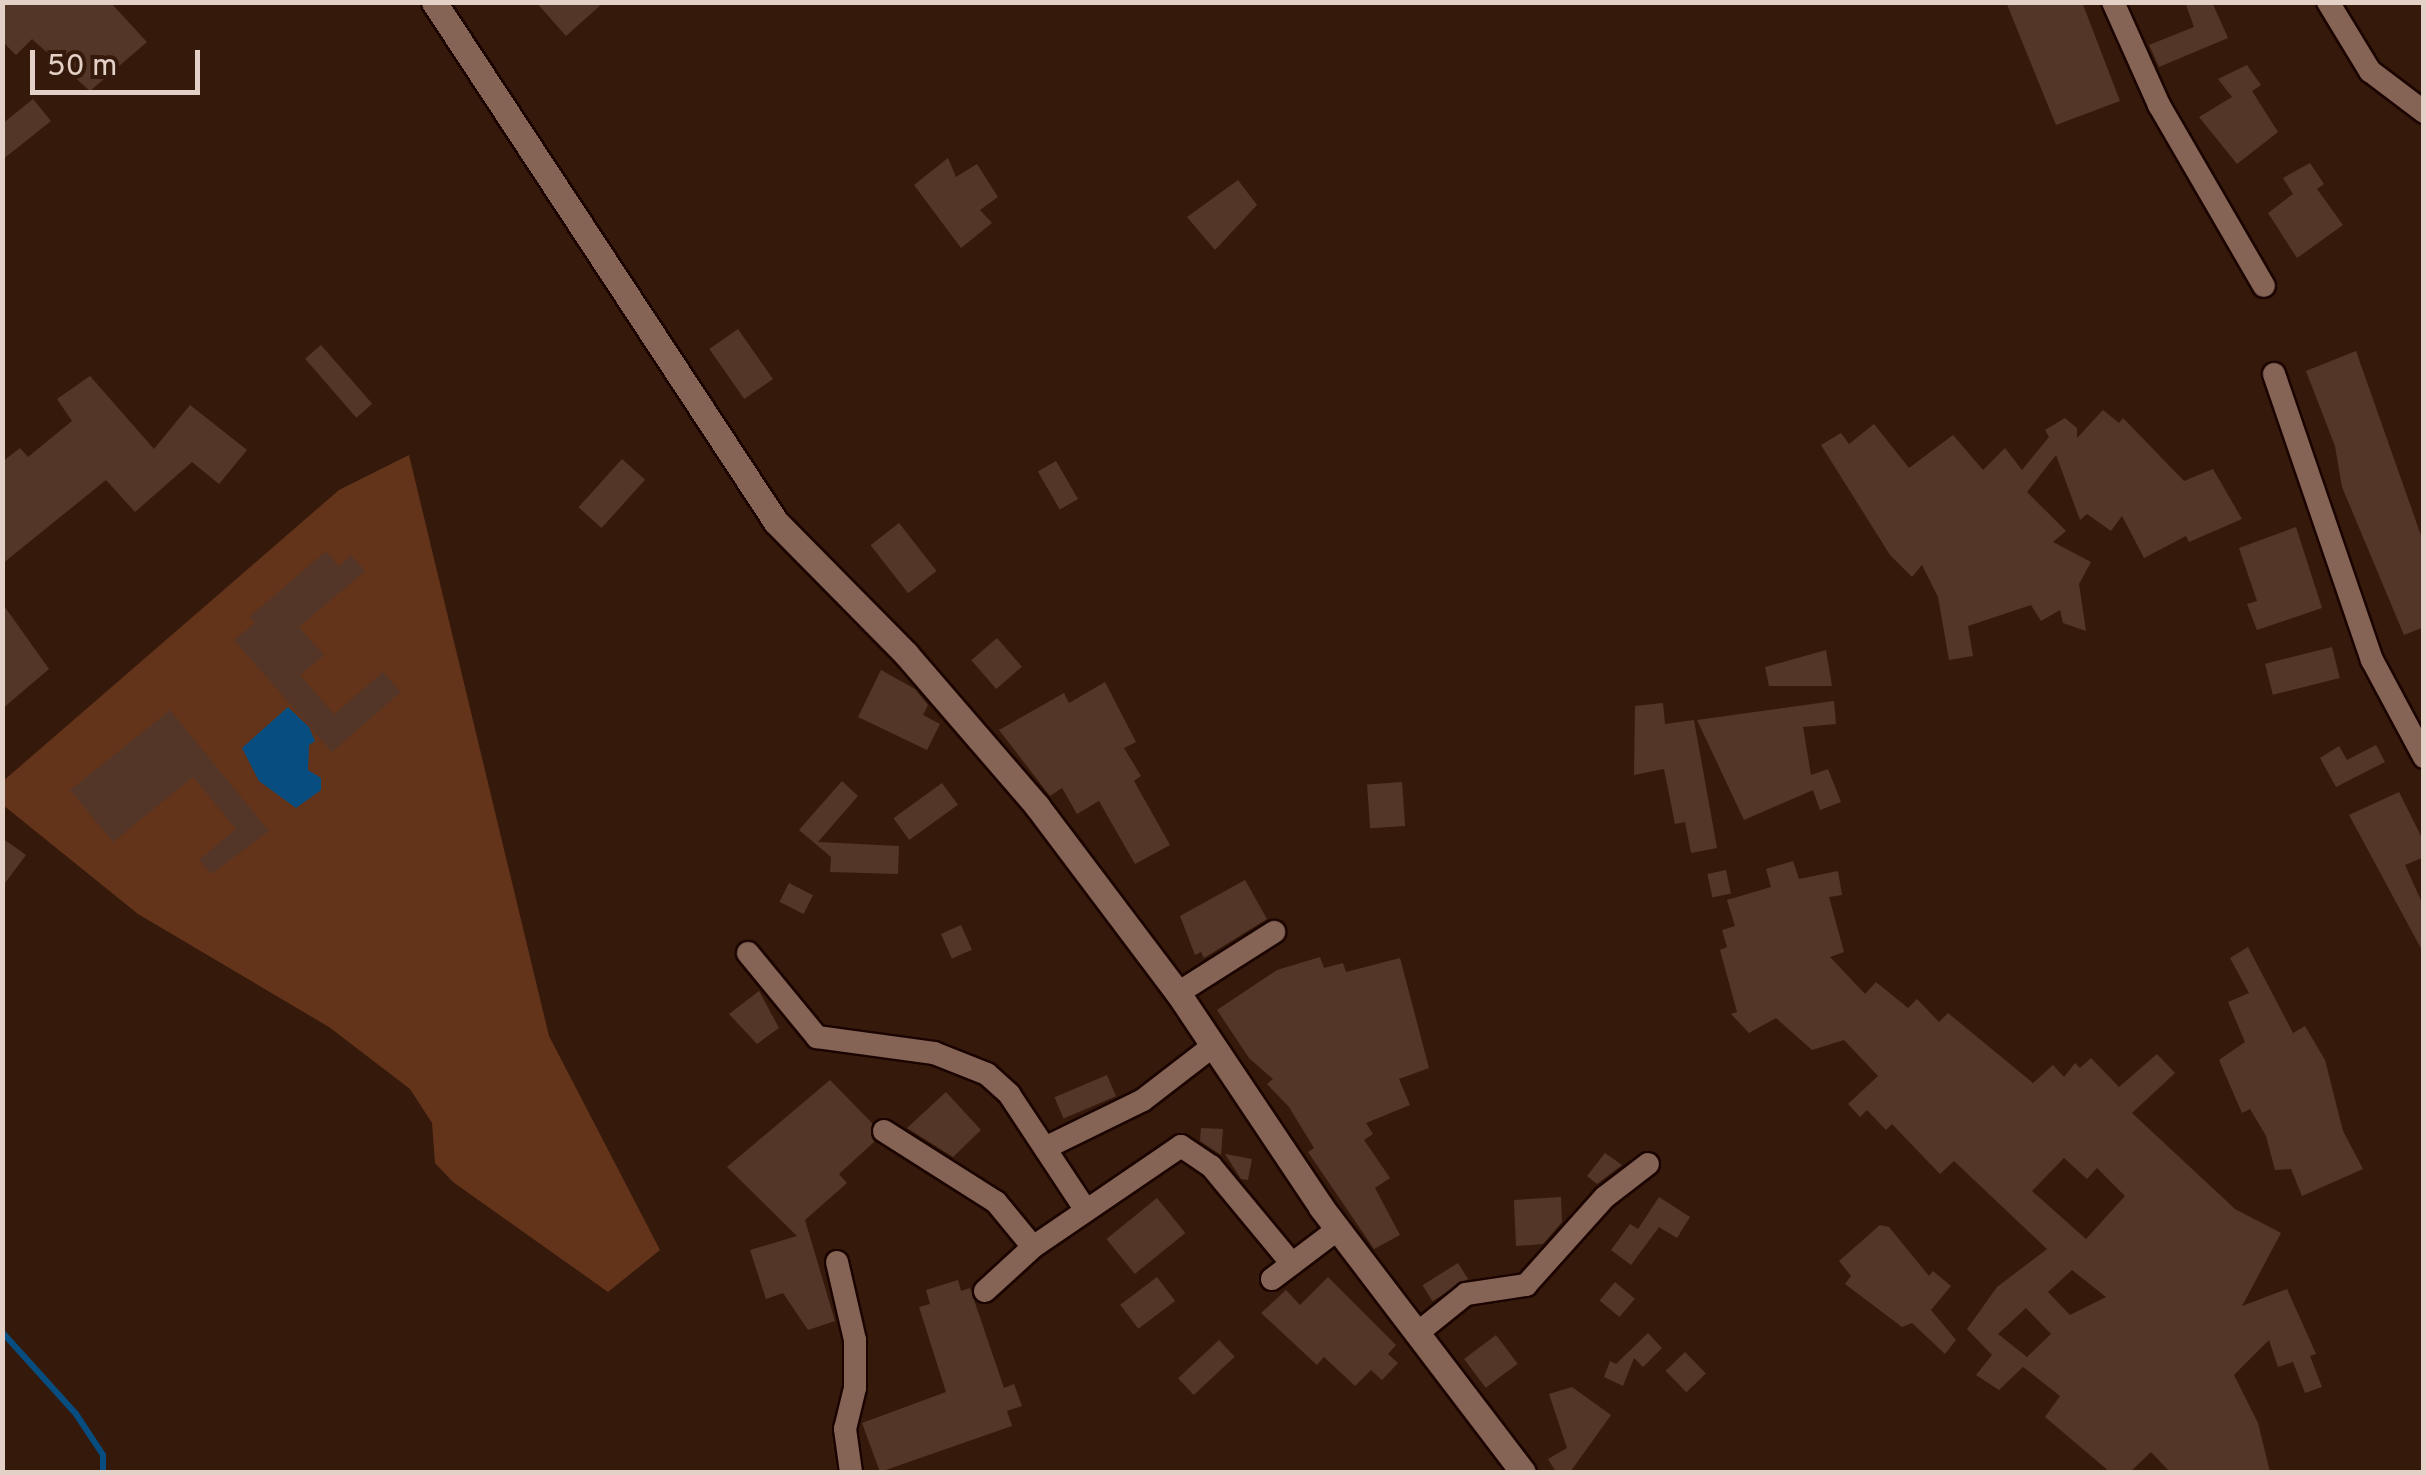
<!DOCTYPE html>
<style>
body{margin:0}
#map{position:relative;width:2426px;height:1475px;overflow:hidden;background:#351a0c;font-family:Overpass,sans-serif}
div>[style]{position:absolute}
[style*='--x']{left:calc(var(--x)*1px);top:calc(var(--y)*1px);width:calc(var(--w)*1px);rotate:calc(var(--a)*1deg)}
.green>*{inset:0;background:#63331a}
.water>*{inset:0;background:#074d80}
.stream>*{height:6px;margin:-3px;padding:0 3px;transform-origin:3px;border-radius:3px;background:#074d80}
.building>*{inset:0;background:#533627;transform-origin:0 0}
.roads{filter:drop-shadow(2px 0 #1b0400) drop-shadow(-2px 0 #1b0400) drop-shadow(0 2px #1b0400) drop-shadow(0 -2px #1b0400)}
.minor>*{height:22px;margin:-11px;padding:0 11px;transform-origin:11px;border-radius:11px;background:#856455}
.tertiary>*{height:25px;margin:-12.5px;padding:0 12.5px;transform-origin:12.5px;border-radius:12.5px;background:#856455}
span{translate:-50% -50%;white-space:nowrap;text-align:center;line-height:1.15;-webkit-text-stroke:9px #351a0c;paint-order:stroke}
.frame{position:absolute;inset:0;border:5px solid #e3d0c7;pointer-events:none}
.scale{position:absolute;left:30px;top:50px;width:170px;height:45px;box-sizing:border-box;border:5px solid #e3d0c7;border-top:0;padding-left:12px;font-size:30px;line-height:35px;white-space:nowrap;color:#e3d0c7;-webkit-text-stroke:8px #351a0c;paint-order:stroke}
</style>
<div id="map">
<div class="green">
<div style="clip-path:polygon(409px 455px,549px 1036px,660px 1250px,608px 1292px,453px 1182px,435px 1163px,432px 1123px,410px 1089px,329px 1027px,138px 914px,3px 805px,2px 782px,339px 490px)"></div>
</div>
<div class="water">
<div style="clip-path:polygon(288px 707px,309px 727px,315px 741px,309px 745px,308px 770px,321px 778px,321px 790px,296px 808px,259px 781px,242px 748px)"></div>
</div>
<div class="stream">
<div style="--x:2;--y:1332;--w:110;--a:47.9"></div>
<div style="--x:76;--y:1414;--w:49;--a:56.6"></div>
<div style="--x:103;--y:1455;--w:17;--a:90"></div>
</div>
<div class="building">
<div style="clip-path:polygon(2px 2px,110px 2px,147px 42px,90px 91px,32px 39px,16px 55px,2px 41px)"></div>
<div style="clip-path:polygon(536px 2px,604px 2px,566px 36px)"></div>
<div style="clip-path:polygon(2006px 2px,2082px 2px,2120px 101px,2056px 125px)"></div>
<div style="clip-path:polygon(2185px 2px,2212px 2px,2228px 38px,2159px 67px,2149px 45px,2194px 27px)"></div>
<div style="clip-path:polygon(2247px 65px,2261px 85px,2252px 91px,2278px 132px,2237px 164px,2199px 117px,2232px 97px,2218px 79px)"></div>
<div style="clip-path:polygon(33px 99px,51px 121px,2px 160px,2px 124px)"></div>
<div style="clip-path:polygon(948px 158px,956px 177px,977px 164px,998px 197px,980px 210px,992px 223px,961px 248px,914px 185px)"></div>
<div style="clip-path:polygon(2310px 163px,2324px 184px,2317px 189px,2343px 225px,2297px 258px,2268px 213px,2293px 194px,2283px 178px)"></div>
<div style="clip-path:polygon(1238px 180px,1257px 205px,1215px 250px,1187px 217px)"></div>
<div style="left:738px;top:329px;width:61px;height:35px;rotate:55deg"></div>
<div style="left:321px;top:345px;width:78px;height:21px;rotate:49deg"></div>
<div style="clip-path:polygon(2356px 351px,2424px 544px,2424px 627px,2404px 635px,2342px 487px,2335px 446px,2306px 371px)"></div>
<div style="clip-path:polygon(90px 376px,154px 449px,190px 405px,247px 450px,219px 484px,192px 462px,135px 512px,106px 480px,2px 564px,2px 462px,20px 448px,28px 457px,72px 421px,57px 399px)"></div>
<div style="clip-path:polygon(2103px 410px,2119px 423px,2123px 418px,2184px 481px,2213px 469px,2242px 519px,2189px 542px,2186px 536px,2144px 558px,2122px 516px,2111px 531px,2087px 514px,2080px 520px,2056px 455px,2027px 492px,2066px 531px,2053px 542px,2091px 562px,2079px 584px,2086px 631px,2063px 623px,2060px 610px,2041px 621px,2031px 605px,1968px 626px,1973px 656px,1949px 660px,1938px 597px,1922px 565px,1912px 577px,1890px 555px,1821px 445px,1841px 433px,1849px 444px,1874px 424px,1909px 468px,1953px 435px,1983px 470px,2005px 448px,2022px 470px,2049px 437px,2045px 430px,2065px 418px,2077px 428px,2077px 438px)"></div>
<div style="left:622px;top:459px;width:31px;height:65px;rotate:42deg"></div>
<div style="left:1056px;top:461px;width:44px;height:21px;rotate:60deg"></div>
<div style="left:899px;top:523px;width:61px;height:36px;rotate:52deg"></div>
<div style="clip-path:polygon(2296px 527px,2322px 608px,2257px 630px,2247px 604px,2257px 601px,2239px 548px)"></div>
<div style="clip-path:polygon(326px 551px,339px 566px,351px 555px,365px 571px,299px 627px,324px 655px,300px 675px,334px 714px,383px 672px,401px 692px,332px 752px,234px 640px,255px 623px,249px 617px)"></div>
<div style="clip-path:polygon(2px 603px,49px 669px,2px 709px)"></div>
<div style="left:997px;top:638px;width:38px;height:34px;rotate:49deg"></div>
<div style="left:2332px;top:647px;width:32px;height:69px;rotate:76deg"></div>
<div style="clip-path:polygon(1826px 650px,1832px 686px,1769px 686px,1765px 667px)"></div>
<div style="clip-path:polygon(881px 670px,915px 689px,928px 705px,923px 715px,940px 724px,927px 750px,858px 717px)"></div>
<div style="clip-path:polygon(1105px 682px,1136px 742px,1124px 748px,1141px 776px,1134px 781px,1170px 845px,1135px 864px,1099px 801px,1077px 814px,1062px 788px,1050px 796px,999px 730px,1064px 693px,1069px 703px)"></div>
<div style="clip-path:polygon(1834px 701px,1836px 724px,1803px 727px,1811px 775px,1828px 769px,1841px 802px,1820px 810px,1813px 790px,1744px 820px,1697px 720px)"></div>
<div style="clip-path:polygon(1663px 703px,1665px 724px,1694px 720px,1717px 848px,1691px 853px,1685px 822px,1675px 824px,1664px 769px,1634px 775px,1635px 706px)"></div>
<div style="clip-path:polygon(170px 710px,269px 831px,211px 874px,199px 860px,236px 829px,193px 777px,113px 842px,70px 790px)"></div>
<div style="clip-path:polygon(2376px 745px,2385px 762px,2336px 787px,2320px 758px,2339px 746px,2347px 760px)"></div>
<div style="clip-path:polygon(842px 781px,858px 796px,818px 842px,899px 846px,898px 874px,830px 872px,831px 857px,799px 830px)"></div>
<div style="left:1402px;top:782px;width:44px;height:35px;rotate:86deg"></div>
<div style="left:942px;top:783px;width:27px;height:60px;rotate:54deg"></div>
<div style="clip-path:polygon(2399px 792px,2424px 842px,2424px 857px,2405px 865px,2424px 907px,2424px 954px,2349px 815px)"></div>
<div style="clip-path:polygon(2px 838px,26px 855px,2px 887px)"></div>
<div style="clip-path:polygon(evenodd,1793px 861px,1799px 879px,1838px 871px,1842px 895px,1829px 897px,1844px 952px,1830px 957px,1865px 994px,1876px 982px,1908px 1008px,1917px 999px,1939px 1022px,1948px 1013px,2033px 1083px,2053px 1065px,2064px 1077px,2075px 1063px,2080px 1068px,2091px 1058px,2119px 1087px,2157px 1054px,2175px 1073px,2132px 1113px,2235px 1209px,2281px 1233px,2242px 1306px,2287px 1289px,2316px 1354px,2310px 1356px,2322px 1387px,2305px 1393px,2293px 1362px,2278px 1367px,2269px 1340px,2234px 1375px,2258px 1423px,2270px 1472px,2170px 1472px,2151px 1452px,2130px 1472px,2110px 1472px,2045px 1417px,2060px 1396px,2023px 1367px,1999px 1390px,1976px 1375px,1992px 1355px,1967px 1329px,1997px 1287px,2047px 1249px,1954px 1161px,1940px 1174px,1892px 1124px,1886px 1130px,1867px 1110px,1860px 1117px,1848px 1104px,1878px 1076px,1844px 1040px,1812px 1050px,1776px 1018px,1749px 1033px,1731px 1014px,1737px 1012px,1720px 950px,1727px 947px,1722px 930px,1735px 926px,1727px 900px,1771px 887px,1766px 869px,1793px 861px,2064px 1158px,2087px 1179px,2097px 1168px,2125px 1196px,2086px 1239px,2032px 1191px,2064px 1158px,1793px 861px,2072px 1270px,2106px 1297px,2070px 1315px,2048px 1292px,2072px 1270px,1793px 861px,2026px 1308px,2051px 1334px,2027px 1357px,1998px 1334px,2026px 1308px)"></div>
<div style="left:1726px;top:870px;width:24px;height:19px;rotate:78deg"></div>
<div style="clip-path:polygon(1245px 880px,1267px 919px,1204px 958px,1201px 952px,1195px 955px,1180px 916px)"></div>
<div style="left:789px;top:883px;width:27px;height:21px;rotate:27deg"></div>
<div style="left:961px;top:925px;width:27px;height:22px;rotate:66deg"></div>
<div style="clip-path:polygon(2248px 947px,2293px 1033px,2305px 1026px,2325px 1060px,2343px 1131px,2363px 1169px,2302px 1196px,2291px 1169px,2275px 1170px,2266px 1136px,2250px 1109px,2242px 1113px,2219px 1060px,2245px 1042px,2228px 1002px,2249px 993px,2230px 958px)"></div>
<div style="clip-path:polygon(1320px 957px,1324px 968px,1343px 963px,1346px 972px,1400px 958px,1429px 1068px,1399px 1079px,1410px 1105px,1366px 1123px,1373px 1134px,1364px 1140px,1390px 1178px,1375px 1188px,1400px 1235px,1374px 1249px,1308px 1152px,1314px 1148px,1289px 1107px,1267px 1084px,1273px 1079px,1249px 1058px,1217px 1010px,1277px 970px)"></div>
<div style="clip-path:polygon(759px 991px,779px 1028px,757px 1044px,729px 1014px)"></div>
<div style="left:1107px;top:1075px;width:23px;height:57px;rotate:67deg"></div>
<div style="clip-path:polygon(830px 1080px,872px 1123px,874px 1142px,839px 1174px,847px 1183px,805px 1220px,835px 1321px,808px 1330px,783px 1293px,766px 1299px,750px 1250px,797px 1236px,727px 1167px)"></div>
<div style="clip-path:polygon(946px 1092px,981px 1130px,953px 1157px,907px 1128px)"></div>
<div style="clip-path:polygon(1201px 1128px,1223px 1129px,1221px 1155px,1200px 1141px)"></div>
<div style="clip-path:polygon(1605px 1153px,1622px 1165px,1597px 1184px,1587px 1176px)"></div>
<div style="clip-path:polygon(1225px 1154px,1252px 1159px,1248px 1180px,1241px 1179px)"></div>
<div style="clip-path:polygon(1561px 1197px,1562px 1222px,1543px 1244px,1516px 1246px,1514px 1200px)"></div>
<div style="clip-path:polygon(1659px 1197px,1690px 1217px,1677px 1238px,1659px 1227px,1631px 1265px,1611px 1250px,1630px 1224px,1638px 1229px)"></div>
<div style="left:1157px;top:1198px;width:45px;height:65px;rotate:51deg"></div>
<div style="clip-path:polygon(1880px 1225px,1889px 1227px,1929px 1276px,1933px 1271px,1951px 1286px,1931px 1310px,1956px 1340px,1945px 1354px,1912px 1323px,1902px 1327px,1845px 1284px,1851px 1276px,1839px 1261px)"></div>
<div style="left:1458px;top:1263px;width:19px;height:42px;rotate:58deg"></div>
<div style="left:1157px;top:1277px;width:30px;height:46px;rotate:53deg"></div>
<div style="clip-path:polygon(1328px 1277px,1396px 1345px,1388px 1354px,1398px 1363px,1382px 1380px,1371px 1370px,1355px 1386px,1324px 1357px,1317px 1365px,1261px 1313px,1286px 1290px,1300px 1305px)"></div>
<div style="clip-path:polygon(958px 1280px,961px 1291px,970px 1288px,1004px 1388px,1014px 1384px,1022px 1406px,1007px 1411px,1012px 1426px,880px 1472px,862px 1423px,946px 1392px,919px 1307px,930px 1304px,926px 1290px)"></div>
<div style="left:1615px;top:1282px;width:26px;height:24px;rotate:40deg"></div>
<div style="clip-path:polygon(1648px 1333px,1662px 1348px,1643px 1367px,1634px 1358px,1623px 1386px,1604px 1377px,1610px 1361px,1616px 1364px)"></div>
<div style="left:1496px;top:1335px;width:36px;height:40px;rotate:53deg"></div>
<div style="left:1219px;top:1340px;width:23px;height:56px;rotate:47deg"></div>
<div style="left:1685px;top:1352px;width:30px;height:27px;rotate:46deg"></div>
<div style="clip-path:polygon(1572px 1387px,1611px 1415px,1571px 1471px,1556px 1472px,1548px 1459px,1567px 1448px,1549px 1394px)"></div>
</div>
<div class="roads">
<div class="minor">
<div style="--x:2113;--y:2;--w:113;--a:65.9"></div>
<div style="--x:2159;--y:105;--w:209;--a:59.9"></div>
<div style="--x:2328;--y:2;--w:81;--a:58.7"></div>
<div style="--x:2370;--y:71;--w:68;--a:37.2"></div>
<div style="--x:2274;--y:374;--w:302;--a:71.1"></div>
<div style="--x:2372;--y:660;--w:110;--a:61.8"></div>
<div style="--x:748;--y:953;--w:109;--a:50.6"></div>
<div style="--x:817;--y:1037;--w:118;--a:7.8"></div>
<div style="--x:934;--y:1053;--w:57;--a:21.6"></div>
<div style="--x:987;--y:1074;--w:30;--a:42"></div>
<div style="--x:1009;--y:1094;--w:138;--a:56.5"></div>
<div style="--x:1178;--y:993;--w:114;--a:-32.4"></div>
<div style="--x:884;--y:1131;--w:133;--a:32.4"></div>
<div style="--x:996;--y:1202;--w:58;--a:50.6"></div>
<div style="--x:1045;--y:1148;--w:109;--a:-26.1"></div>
<div style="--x:1143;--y:1100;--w:88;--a:-37.6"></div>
<div style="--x:837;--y:1262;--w:80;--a:77"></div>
<div style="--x:855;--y:1340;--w:48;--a:90"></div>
<div style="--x:855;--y:1388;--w:42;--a:103.7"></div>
<div style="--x:845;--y:1429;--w:43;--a:82.1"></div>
<div style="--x:1272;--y:1279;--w:83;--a:-37.1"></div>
<div style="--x:985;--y:1291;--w:65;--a:-42.5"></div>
<div style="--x:1033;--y:1247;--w:179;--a:-34.3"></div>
<div style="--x:1181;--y:1146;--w:36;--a:34"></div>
<div style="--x:1211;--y:1166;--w:127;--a:50.4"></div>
<div style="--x:1420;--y:1331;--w:59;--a:-38.8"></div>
<div style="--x:1466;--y:1294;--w:61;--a:-8.5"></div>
<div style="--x:1526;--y:1285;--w:118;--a:-48.1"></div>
<div style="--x:1605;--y:1197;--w:54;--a:-37.5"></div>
</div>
<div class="tertiary">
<div style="--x:434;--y:2;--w:622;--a:56.67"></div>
<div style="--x:776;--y:522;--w:185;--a:45.4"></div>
<div style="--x:906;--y:654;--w:201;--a:49.2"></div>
<div style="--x:1037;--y:806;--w:234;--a:53"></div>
<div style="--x:1178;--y:993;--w:257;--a:56.2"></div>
<div style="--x:1321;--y:1207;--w:333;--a:52.7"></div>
</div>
</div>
<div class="frame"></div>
<div class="scale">50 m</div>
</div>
